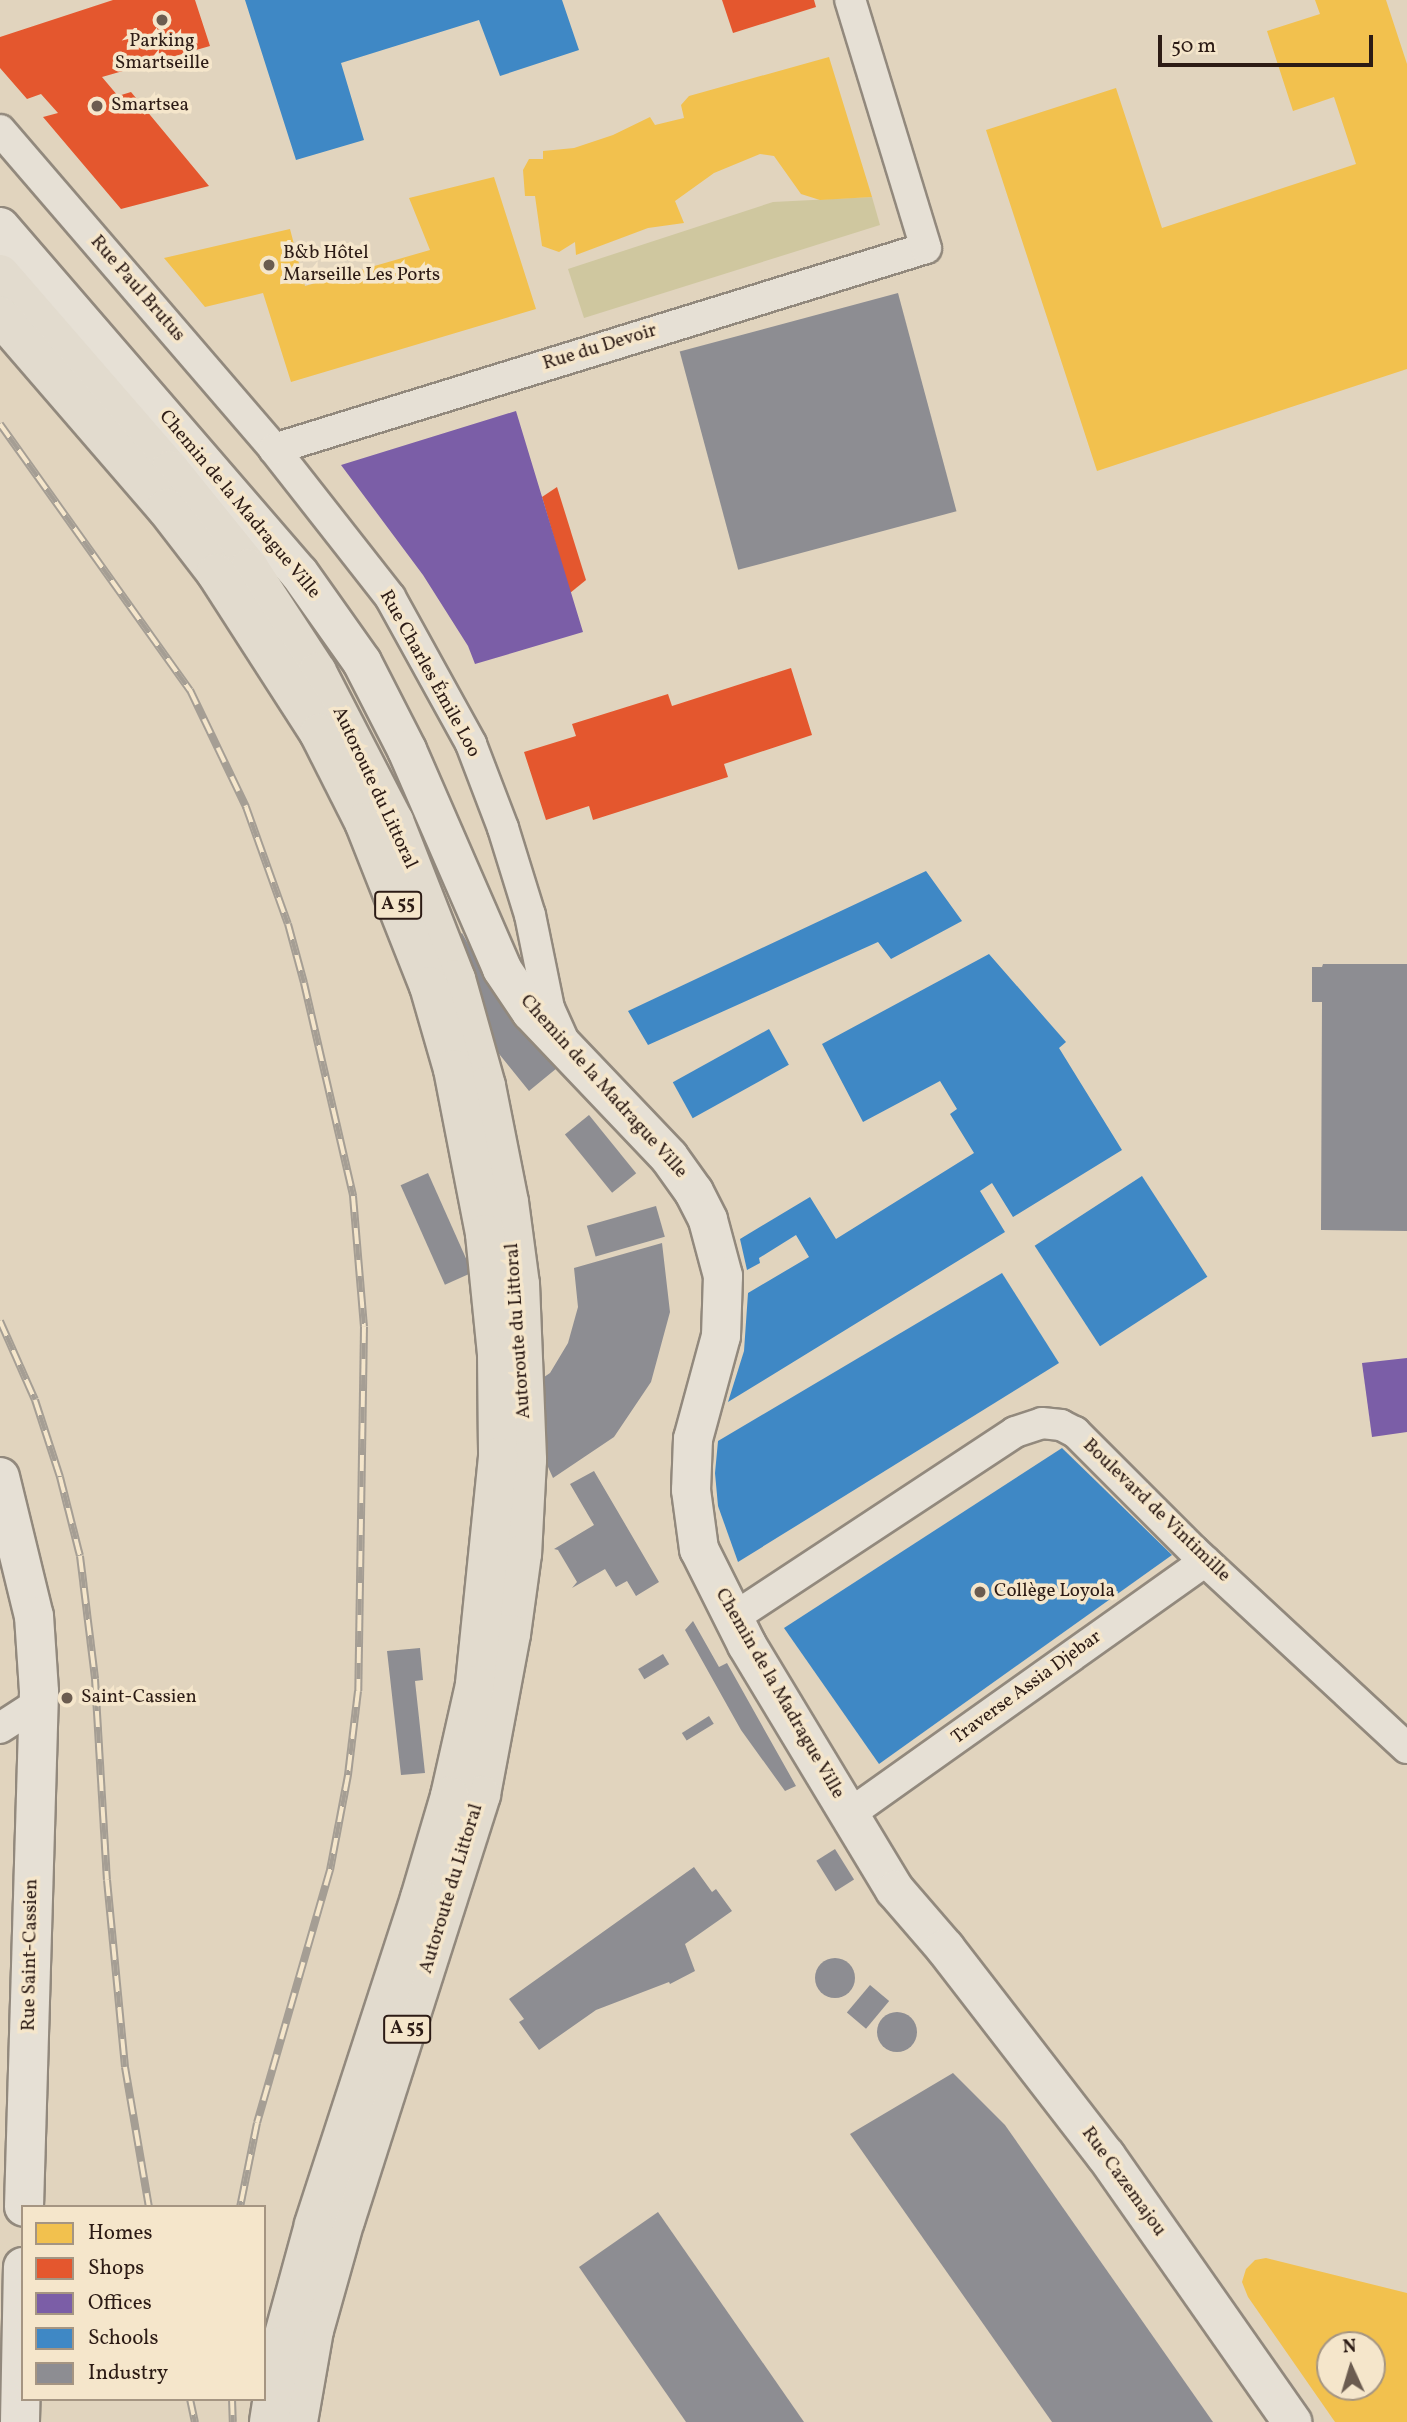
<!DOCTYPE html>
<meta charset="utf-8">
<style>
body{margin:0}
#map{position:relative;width:1407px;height:2422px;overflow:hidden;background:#e1d4be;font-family:Vollkorn,serif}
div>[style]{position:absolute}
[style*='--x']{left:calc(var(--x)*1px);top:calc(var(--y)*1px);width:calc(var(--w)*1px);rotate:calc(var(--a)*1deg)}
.green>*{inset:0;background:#cfc79f}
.homes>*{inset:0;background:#f2c14e}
.shops>*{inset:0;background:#e4572e}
.offices>*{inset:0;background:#7b5ea7}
.schools>*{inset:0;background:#3f88c5;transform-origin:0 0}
.industry>*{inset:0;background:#8d8d92;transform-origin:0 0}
.round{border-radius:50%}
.roads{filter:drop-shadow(2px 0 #92897d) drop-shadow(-2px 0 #92897d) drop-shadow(0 2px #92897d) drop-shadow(0 -2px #92897d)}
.street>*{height:30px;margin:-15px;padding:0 15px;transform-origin:15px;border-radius:15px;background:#e6e0d5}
.secondary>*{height:38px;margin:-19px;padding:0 19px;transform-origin:19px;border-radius:19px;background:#e6e0d5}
.highway>*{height:38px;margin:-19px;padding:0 19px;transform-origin:19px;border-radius:19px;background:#e2dbce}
.rail>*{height:8px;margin-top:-4px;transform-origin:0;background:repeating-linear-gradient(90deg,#f5e6cb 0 16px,#a59e94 0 32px);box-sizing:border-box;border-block:2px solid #a59e94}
.dots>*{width:19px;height:19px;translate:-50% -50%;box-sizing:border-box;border:4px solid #f5e6cb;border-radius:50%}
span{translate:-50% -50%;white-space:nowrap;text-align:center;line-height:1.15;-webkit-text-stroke:7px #f5e6cb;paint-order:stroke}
.shield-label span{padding:2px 5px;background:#f5e6cb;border:2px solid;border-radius:5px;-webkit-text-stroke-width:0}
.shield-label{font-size:18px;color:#2c1b15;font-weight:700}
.poi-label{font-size:19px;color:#2c1b15}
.left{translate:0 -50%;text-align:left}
.street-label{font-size:19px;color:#2c1b15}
.legend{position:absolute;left:21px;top:2205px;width:245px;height:196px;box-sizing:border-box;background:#f5e6cb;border:2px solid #a59582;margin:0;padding:9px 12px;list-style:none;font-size:21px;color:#2c1b15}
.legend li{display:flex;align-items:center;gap:14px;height:35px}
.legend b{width:35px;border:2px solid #a59582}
.north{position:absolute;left:1316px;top:2331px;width:70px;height:70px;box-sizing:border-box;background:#f5e6cb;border:2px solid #a59582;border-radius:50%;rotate:356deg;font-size:19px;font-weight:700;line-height:28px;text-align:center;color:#2c1b15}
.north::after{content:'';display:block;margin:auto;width:24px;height:32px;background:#6b5c50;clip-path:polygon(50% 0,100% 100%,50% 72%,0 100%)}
.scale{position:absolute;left:1158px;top:35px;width:215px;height:32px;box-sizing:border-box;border:4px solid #2c1b15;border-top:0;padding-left:9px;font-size:21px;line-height:24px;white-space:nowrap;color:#2c1b15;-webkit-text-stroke:5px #f5e6cb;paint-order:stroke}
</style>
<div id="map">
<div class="green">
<div style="clip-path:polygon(872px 197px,880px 225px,584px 318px,568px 269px,773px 202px)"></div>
</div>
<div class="homes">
<div style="clip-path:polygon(1315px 0,1386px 0,1407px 64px,1407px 369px,1097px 471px,986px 130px,1116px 88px,1162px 228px,1356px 164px,1334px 97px,1293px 111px,1267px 31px,1320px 14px)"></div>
<div style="clip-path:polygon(829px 57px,872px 197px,820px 200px,801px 194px,774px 156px,760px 154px,714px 173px,675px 201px,684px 223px,648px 228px,576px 255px,575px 242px,559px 252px,542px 246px,535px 196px,525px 196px,523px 170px,529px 159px,543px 159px,543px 151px,574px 148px,613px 135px,650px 117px,655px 125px,684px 118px,681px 105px,689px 96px)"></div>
<div style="clip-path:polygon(494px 177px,536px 309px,291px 382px,263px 293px,205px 307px,164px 258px,290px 229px,305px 286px,430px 250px,409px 198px)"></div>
<div style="clip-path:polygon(evenodd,1266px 2258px,1407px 2293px,1407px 2422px,1335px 2422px,1248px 2297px,1242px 2282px,1246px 2269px,1255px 2260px,1266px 2258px,1330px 2345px,1372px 2345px,1372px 2387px,1330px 2387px,1330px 2345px)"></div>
</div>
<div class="shops">
<div style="clip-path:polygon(113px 0,195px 0,210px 46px,102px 77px,118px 96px,131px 92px,209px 186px,121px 209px,43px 117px,58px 113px,41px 94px,27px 99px,0 68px,0 37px)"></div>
<div style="clip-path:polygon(722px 0,814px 0,816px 7px,733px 33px)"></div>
<div style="clip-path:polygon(557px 487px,586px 580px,570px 593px,542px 497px)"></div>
<div style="clip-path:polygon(791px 668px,812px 735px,724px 764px,728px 777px,593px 820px,589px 806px,546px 820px,524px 752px,576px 736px,572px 724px,668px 694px,672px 706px)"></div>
</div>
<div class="offices">
<div style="clip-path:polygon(516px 411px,583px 632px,475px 664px,468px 646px,423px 575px,341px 465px)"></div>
<div style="clip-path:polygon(1407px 1358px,1407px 1432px,1372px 1437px,1362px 1363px)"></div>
</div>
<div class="schools">
<div style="clip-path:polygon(245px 0,562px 0,579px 50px,500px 76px,479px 20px,341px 63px,364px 140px,296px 160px)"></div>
<div style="clip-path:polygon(926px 871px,962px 921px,891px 959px,878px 942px,648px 1045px,628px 1011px)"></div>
<div style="clip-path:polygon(989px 954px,1066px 1042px,1059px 1048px,1122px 1150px,1013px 1217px,992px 1183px,980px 1191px,1005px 1232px,728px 1402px,744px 1351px,748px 1293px,809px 1257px,796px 1235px,759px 1258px,760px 1263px,747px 1270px,740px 1239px,810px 1197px,836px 1239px,974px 1153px,950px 1114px,957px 1109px,940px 1081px,863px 1122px,822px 1044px)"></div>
<div style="left:769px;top:1029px;width:41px;height:110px;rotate:61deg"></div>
<div style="left:1142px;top:1176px;width:120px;height:128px;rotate:57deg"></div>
<div style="clip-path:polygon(1002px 1273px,1059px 1363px,738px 1562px,718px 1506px,715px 1473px,718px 1441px)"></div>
<div style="clip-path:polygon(1062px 1448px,1172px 1555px,879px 1764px,784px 1628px)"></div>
</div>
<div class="industry">
<div style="left:898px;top:293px;width:226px;height:226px;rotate:75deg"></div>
<div style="clip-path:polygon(462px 933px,490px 983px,557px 1068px,529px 1091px,426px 963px)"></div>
<div style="clip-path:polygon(1323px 964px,1407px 964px,1407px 1231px,1321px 1230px,1322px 1002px,1312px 1002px,1312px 967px,1322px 967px)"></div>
<div style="left:589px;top:1115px;width:75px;height:31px;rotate:51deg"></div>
<div style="left:428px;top:1173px;width:109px;height:30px;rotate:66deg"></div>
<div style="left:656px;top:1206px;width:32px;height:72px;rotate:74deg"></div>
<div style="clip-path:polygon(662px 1243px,670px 1312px,651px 1382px,614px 1437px,553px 1478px,516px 1396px,550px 1373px,568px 1343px,578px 1307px,574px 1268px)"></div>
<div style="clip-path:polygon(594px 1471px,659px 1582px,636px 1596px,627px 1581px,616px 1587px,605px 1569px,572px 1588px,577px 1582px,558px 1550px,554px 1549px,594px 1525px,570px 1484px)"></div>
<div style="clip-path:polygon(693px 1621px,719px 1667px,727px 1663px,796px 1786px,785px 1791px,741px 1730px,685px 1630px)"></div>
<div style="clip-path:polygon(420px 1648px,423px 1680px,415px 1681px,425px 1773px,401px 1775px,387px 1651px)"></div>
<div style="left:663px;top:1654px;width:12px;height:29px;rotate:59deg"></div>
<div style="left:709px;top:1716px;width:9px;height:32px;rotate:58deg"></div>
<div style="left:835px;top:1849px;width:36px;height:22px;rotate:58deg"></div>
<div style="clip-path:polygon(694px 1867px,712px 1892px,716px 1889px,732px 1911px,685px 1944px,695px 1971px,670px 1984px,669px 1982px,596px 2010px,539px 2050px,519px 2022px,524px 2019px,509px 1999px)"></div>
<div class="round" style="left:815px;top:1958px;width:40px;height:40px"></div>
<div style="left:870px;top:1985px;width:25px;height:36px;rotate:40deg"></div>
<div class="round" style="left:877px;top:2012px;width:40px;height:40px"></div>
<div style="clip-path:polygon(953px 2073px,1005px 2125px,1213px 2422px,1052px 2422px,850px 2134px)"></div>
<div style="clip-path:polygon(658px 2212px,804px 2422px,686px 2422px,579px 2267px)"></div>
</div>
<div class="roads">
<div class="street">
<div style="--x:0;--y:130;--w:421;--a:49.3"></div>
<div style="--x:274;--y:449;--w:188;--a:51.9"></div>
<div style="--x:390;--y:597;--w:168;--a:61.1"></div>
<div style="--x:471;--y:744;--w:90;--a:69.1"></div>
<div style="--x:503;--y:828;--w:91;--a:72.8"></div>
<div style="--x:530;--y:915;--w:95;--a:78.5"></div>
<div style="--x:549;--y:1008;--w:35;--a:66"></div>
<div style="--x:274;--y:449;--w:682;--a:-17.13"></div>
<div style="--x:926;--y:248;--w:259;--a:-107"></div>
<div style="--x:733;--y:1618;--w:338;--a:-33.4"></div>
<div style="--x:1015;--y:1432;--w:28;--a:-18"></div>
<div style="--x:1042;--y:1423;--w:19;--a:6"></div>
<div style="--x:1061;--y:1425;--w:16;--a:27"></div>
<div style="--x:1075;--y:1432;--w:168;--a:45"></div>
<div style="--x:1194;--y:1551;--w:290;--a:42.8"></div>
<div style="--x:0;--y:1728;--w:46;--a:-32.7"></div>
<div style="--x:848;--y:1815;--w:438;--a:-35.4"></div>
</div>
<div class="secondary">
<div style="--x:0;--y:227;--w:457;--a:49.2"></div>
<div style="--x:299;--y:573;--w:109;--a:54.7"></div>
<div style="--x:362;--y:662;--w:99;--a:62.9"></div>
<div style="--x:407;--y:750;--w:239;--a:66.5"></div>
<div style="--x:502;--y:969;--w:52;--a:56"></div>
<div style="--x:531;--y:1012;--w:200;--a:46.4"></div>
<div style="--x:669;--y:1157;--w:43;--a:54.5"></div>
<div style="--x:694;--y:1192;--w:31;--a:63"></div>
<div style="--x:708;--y:1220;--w:58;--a:75"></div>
<div style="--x:723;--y:1276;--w:60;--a:91.9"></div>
<div style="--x:721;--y:1336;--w:107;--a:105.2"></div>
<div style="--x:693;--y:1439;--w:51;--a:92.2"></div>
<div style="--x:691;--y:1490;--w:60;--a:82.3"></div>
<div style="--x:699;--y:1549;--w:107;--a:63.4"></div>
<div style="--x:747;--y:1645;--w:286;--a:58.9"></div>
<div style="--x:895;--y:1890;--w:77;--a:49.2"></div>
<div style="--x:945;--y:1948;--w:263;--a:52.3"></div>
<div style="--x:1106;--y:2156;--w:325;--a:55"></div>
<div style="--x:0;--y:1477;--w:143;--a:76.3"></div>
<div style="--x:34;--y:1616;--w:76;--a:86.2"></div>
<div style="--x:39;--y:1692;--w:515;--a:91.67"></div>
<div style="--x:20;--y:2422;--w:155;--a:-88.9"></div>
</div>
<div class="highway">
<div style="--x:0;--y:274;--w:259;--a:49.1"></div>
<div style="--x:170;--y:470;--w:126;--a:51.1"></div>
<div style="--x:249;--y:568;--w:124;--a:56.8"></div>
<div style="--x:317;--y:672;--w:168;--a:62.7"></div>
<div style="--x:394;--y:821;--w:170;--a:68.6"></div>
<div style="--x:456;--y:979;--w:111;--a:74.3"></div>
<div style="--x:486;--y:1086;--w:118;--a:78.8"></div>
<div style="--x:509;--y:1202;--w:83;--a:82.4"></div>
<div style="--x:520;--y:1284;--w:176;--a:87.7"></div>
<div style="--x:527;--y:1460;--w:94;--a:93"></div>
<div style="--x:522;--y:1554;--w:81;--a:97.8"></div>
<div style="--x:511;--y:1634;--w:164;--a:100.6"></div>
<div style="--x:481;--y:1795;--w:446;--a:107.7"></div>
<div style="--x:345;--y:2220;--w:114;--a:105.7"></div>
<div style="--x:314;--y:2330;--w:93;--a:99.9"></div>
<div style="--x:0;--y:316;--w:254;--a:49.2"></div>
<div style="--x:166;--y:508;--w:82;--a:52.4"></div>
<div style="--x:216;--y:573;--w:190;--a:57.2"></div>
<div style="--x:319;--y:733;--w:100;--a:63.2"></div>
<div style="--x:364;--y:822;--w:176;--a:68.4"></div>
<div style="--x:429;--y:986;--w:86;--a:73.9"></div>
<div style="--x:453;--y:1069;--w:168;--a:79"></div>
<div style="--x:485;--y:1234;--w:122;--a:84.3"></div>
<div style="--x:497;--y:1355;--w:102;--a:89.4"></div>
<div style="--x:498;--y:1457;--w:229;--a:95.8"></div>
<div style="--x:475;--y:1685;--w:114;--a:102.7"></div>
<div style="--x:450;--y:1796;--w:106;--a:106.4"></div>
<div style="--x:420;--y:1898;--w:344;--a:108"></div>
<div style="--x:314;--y:2225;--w:125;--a:105.3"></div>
<div style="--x:281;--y:2346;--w:77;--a:99"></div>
</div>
</div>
<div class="rail">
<div style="--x:0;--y:424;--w:327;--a:54.5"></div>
<div style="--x:190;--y:690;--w:130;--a:64.4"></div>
<div style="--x:246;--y:807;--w:124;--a:70.3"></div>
<div style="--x:288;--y:924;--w:61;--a:74.8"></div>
<div style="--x:304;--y:983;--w:219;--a:77"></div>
<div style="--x:353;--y:1196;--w:131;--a:85.2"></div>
<div style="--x:364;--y:1327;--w:364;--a:90.9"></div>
<div style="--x:358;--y:1691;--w:85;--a:96.8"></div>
<div style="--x:348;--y:1775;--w:97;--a:100.7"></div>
<div style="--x:330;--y:1870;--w:263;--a:106.1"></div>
<div style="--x:257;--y:2123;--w:86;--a:101.4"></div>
<div style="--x:0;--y:1321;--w:86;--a:66.1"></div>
<div style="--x:35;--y:1400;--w:81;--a:72"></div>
<div style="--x:60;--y:1477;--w:81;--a:75.8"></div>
<div style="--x:80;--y:1556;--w:124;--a:83"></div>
<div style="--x:95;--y:1679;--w:201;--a:86.6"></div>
<div style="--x:107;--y:1880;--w:188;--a:84.5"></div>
<div style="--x:125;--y:2067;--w:142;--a:80.3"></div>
<div style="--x:190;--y:2399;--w:24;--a:78"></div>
<div style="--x:232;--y:2399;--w:23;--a:88"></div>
</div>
<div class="dots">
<div style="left:162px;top:20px;background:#6b5c50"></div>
<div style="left:97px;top:106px;background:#6b5c50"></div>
<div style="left:269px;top:265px;background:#6b5c50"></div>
<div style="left:980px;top:1592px;background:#6b5c50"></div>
<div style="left:67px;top:1698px;background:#6b5c50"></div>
</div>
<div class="shield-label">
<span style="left:398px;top:905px">A 55</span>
<span style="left:407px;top:2029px">A 55</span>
</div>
<div class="poi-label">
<span style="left:162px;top:53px">Parking<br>Smartseille</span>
<span class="left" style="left:111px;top:106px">Smartsea</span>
<span class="left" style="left:283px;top:265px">B&amp;b Hôtel<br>Marseille Les Ports</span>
<span class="left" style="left:994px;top:1592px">Collège Loyola</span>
<span class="left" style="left:81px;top:1698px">Saint-Cassien</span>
</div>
<div class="street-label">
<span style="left:137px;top:289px;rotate:49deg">Rue Paul Brutus</span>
<span style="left:600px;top:348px;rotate:-17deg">Rue du Devoir</span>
<span style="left:239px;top:505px;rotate:50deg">Chemin de la Madrague Ville</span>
<span style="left:429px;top:674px;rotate:61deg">Rue Charles Émile Loo</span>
<span style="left:374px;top:788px;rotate:65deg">Autoroute du Littoral</span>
<span style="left:603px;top:1087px;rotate:48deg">Chemin de la Madrague Ville</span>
<span style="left:519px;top:1331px;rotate:-94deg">Autoroute du Littoral</span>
<span style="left:1156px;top:1511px;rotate:44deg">Boulevard de Vintimille</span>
<span style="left:1027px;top:1688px;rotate:-36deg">Traverse Assia Djebar</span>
<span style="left:779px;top:1694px;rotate:60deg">Chemin de la Madrague Ville</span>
<span style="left:452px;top:1889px;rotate:-73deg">Autoroute du Littoral</span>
<span style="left:31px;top:1955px;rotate:-89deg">Rue Saint-Cassien</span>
<span style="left:1123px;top:2182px;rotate:54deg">Rue Cazemajou</span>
</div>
<ul class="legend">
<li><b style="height:19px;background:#f2c14e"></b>Homes</li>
<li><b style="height:19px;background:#e4572e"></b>Shops</li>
<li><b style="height:19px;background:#7b5ea7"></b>Offices</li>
<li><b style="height:19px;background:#3f88c5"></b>Schools</li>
<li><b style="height:19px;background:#8d8d92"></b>Industry</li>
</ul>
<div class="north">N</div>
<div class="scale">50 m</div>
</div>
